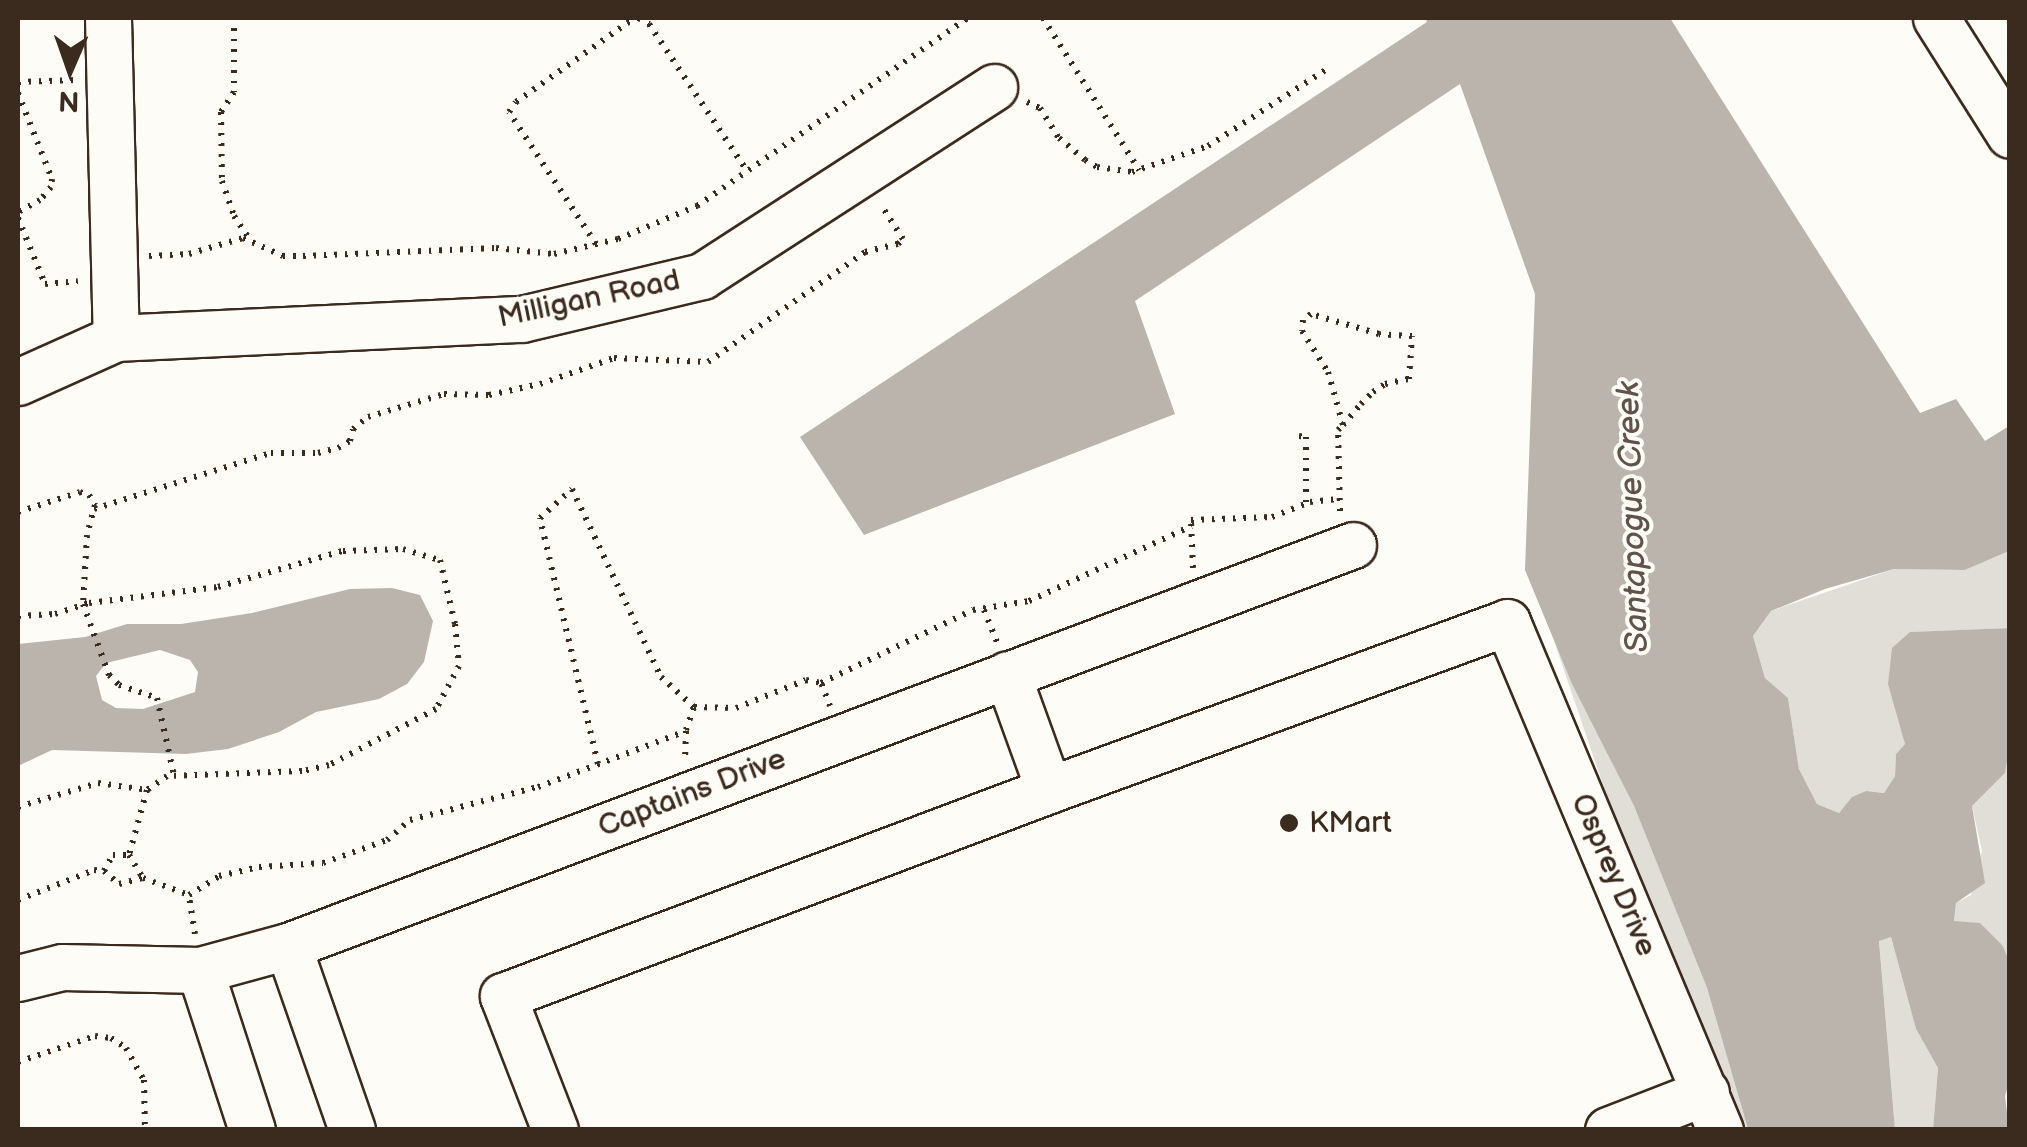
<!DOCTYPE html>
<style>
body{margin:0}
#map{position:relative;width:2027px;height:1147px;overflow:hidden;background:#fdfcf7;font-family:"Balsamiq Sans",sans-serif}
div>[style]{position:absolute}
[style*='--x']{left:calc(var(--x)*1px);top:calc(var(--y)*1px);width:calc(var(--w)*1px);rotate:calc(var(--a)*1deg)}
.green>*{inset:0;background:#e1ded7}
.water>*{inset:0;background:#bbb4ad}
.path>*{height:6px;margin-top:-3px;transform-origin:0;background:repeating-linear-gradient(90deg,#3b2a1e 0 2.5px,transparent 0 10.5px)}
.roads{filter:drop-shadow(2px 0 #3b2a1e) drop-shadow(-2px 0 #3b2a1e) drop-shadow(0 2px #3b2a1e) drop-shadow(0 -2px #3b2a1e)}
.minor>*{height:45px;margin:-22.5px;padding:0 22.5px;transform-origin:22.5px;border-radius:22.5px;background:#fdfcf7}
.dots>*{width:28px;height:28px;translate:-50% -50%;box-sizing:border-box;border:5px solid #fdfcf7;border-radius:50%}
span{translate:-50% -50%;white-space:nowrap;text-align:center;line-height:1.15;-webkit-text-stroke:8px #fdfcf7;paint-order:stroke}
.street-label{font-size:30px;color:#3b2a1e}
.poi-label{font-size:30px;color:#3b2a1e}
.left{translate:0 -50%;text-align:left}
.water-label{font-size:32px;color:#615349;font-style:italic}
.frame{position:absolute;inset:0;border:20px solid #3b2a1e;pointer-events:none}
.north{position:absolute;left:20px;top:20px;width:100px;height:100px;-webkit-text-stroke:8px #fdfcf7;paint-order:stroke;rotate:182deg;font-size:28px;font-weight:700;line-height:40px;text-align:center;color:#3b2a1e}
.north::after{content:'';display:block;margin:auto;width:35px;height:45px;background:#3b2a1e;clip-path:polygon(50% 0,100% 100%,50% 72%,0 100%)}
</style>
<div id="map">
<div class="green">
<div style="clip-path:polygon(2009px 551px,2009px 628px,1911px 632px,1893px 648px,1905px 744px,1896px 754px,1895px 776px,1884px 793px,1866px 791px,1853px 797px,1839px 813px,1817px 804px,1799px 769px,1788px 698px,1765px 678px,1753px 636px,1771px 611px,1894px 569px,1965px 570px)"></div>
<div style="clip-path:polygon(1554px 641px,1634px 806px,1707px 988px,1748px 1129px,1727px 1129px,1660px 952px)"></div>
<div style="clip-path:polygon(2009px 744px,2009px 961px,2003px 946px,1954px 922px,1956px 903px,1971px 895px,1982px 851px,1972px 806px,2005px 773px)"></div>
<div style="clip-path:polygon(1891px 937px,1916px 1029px,1938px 1068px,1933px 1129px,1895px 1129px,1879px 940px)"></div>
</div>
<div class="water">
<div style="clip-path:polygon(1425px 18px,1670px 18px,1920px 413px,1956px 399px,1985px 441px,2009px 426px,2009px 551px,1965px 570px,1894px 569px,1825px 589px,1771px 611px,1753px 636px,1765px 678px,1788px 698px,1799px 769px,1817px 804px,1839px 813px,1852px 797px,1866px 791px,1884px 793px,1895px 776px,1896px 754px,1905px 744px,1888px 684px,1892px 648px,1910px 632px,2009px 628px,2010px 744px,2005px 773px,1972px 806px,1985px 883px,1956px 903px,1954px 921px,1980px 923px,2003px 946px,2009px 961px,2010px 1080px,2005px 1096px,2009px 1129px,1933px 1129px,1938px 1068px,1916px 1029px,1891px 937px,1879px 941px,1895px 1129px,1748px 1129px,1707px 988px,1634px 806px,1572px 684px,1525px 570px,1535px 294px,1460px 84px,1135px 301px,1175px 414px,864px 535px,800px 437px,1427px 22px)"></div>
<div style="clip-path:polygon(evenodd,392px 588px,420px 595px,433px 621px,424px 662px,407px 684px,379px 699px,316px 712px,279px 732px,228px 749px,186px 754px,52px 750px,18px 766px,18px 644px,85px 637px,127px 624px,181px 624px,252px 613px,350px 589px,392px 588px,160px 650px,190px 660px,198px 672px,195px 692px,143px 709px,116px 708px,102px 700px,96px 676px,106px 663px,160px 650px)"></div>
</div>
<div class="path">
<div style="--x:234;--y:18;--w:74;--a:90"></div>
<div style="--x:234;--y:92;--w:24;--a:123"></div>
<div style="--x:221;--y:112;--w:69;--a:89.2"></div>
<div style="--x:222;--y:181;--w:37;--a:71"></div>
<div style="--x:234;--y:216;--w:27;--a:56"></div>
<div style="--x:1043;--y:18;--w:180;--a:57.7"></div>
<div style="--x:18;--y:82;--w:58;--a:-2"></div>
<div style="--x:18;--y:93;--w:92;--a:68.4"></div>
<div style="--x:52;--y:179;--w:8;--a:97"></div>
<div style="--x:51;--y:187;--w:17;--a:130"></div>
<div style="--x:40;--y:200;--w:25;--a:151"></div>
<div style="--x:1027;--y:102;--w:14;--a:25"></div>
<div style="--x:1040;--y:108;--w:36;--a:58"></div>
<div style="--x:1059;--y:138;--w:34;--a:40"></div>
<div style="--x:1085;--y:160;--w:14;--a:30"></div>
<div style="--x:1097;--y:167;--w:35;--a:8"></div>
<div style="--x:1132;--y:172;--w:80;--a:-18.9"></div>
<div style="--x:1208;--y:146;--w:145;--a:-32.9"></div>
<div style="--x:18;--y:218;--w:71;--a:67.8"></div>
<div style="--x:45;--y:284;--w:33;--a:-5"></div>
<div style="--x:596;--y:244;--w:158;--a:-123.4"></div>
<div style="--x:509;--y:112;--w:12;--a:-55"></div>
<div style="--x:516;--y:102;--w:136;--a:-35.4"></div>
<div style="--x:627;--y:23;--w:13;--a:-23"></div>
<div style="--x:639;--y:18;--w:12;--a:31"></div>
<div style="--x:649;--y:24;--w:177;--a:56.3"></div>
<div style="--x:149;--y:256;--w:40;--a:-2.9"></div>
<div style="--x:189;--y:254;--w:56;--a:-16.5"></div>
<div style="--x:243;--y:238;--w:44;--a:24.2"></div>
<div style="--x:283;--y:256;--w:20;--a:0"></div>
<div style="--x:303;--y:256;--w:193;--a:-2.4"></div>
<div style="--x:496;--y:248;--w:58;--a:5.9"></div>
<div style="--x:554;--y:254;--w:66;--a:-13.2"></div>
<div style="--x:618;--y:239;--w:86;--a:-22.7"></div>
<div style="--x:697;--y:206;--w:330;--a:-34.8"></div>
<div style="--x:1299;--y:436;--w:7;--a:8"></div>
<div style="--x:1306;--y:437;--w:67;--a:90"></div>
<div style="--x:94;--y:509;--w:186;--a:-17.6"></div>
<div style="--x:271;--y:453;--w:47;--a:0"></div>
<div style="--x:318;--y:453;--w:21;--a:-14"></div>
<div style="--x:338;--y:448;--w:14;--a:-30"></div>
<div style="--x:350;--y:441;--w:12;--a:-76"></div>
<div style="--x:353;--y:429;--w:19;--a:-39"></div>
<div style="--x:368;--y:417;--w:79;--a:-16.8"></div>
<div style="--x:444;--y:394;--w:45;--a:1.3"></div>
<div style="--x:489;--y:395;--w:52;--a:-12.2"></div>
<div style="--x:540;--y:384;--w:78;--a:-19.4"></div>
<div style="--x:614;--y:358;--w:94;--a:2.4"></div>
<div style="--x:708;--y:362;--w:192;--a:-35"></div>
<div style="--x:865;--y:252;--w:34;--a:-14"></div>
<div style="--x:898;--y:244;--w:7;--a:-45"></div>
<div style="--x:903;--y:239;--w:40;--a:-122.9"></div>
<div style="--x:1340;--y:511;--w:81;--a:-91.4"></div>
<div style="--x:1338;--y:430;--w:7;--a:-45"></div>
<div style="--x:1343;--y:425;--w:11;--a:-49"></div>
<div style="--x:1350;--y:417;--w:17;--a:-50"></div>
<div style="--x:1361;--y:404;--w:17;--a:-45"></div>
<div style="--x:1373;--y:392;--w:14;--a:-34"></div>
<div style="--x:1385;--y:384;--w:25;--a:-12"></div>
<div style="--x:1409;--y:379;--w:43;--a:-86"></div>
<div style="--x:1412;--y:336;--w:33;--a:-177"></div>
<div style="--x:1379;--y:334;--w:71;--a:-163.6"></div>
<div style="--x:1311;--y:314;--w:10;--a:143"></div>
<div style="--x:1303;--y:320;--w:11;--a:95"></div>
<div style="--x:1302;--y:331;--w:49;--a:57.6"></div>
<div style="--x:1328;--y:372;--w:55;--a:74.2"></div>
<div style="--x:18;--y:512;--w:65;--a:-17.9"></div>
<div style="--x:80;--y:492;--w:9;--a:18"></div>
<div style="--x:89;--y:495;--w:12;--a:59"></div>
<div style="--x:95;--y:505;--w:31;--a:105"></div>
<div style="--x:87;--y:535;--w:69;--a:93.3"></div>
<div style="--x:83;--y:604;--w:76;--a:69.9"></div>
<div style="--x:109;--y:675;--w:14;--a:45"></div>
<div style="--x:119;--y:685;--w:40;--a:18.9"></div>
<div style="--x:157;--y:698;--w:79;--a:77.6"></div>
<div style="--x:1193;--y:568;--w:48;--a:-92.4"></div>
<div style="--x:1191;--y:520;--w:81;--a:-2.1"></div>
<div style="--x:1272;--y:517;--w:41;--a:-21.5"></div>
<div style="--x:1310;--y:502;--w:28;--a:-6"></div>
<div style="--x:984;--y:610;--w:35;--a:68"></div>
<div style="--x:18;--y:616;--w:37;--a:-3"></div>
<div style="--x:55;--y:614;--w:36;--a:-18"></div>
<div style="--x:89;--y:603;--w:130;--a:-7.1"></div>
<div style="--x:218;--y:587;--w:130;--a:-16.1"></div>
<div style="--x:343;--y:551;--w:60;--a:-1.9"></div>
<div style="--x:403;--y:549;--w:39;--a:17"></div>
<div style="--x:440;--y:560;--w:66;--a:76.8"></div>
<div style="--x:455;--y:624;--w:42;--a:84.6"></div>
<div style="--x:459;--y:666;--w:49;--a:118.1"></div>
<div style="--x:436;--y:709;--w:121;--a:152.4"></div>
<div style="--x:329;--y:765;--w:28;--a:167"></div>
<div style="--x:302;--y:771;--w:135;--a:177.9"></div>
<div style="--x:167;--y:776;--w:24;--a:145"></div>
<div style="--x:147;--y:790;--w:67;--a:105.5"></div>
<div style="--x:830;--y:706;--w:25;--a:-111"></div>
<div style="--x:821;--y:683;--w:169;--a:-25.7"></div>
<div style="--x:973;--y:610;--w:57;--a:-9.1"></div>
<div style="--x:1029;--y:601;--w:179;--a:-24.8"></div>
<div style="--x:686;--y:730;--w:24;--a:-71"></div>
<div style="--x:694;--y:707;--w:42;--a:1.4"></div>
<div style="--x:736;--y:708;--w:75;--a:-21.8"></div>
<div style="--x:806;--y:680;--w:15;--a:11"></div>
<div style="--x:598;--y:764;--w:253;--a:-103.3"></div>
<div style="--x:540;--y:518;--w:43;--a:-42.2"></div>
<div style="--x:572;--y:489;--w:208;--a:64.7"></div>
<div style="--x:661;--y:677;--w:45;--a:42.3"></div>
<div style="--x:18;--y:807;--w:84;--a:-16.7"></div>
<div style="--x:98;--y:783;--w:49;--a:8.1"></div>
<div style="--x:104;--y:871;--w:18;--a:-61"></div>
<div style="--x:113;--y:855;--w:16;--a:0"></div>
<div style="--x:129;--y:855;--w:27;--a:59"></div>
<div style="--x:18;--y:900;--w:82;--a:-21.5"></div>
<div style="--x:94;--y:870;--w:10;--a:6"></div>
<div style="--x:104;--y:871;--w:20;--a:41"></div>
<div style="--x:119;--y:884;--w:25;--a:-14"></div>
<div style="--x:143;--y:878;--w:49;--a:20.3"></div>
<div style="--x:195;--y:934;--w:39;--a:-99"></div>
<div style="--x:189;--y:895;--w:36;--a:-32"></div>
<div style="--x:219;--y:876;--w:41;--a:-12.7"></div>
<div style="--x:259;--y:867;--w:64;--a:-3.6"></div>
<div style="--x:323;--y:863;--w:68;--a:-19.8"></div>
<div style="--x:387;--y:840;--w:30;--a:-41"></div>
<div style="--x:410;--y:820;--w:132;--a:-14.5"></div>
<div style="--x:538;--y:787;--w:158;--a:-20.7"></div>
<div style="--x:686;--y:731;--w:27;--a:92"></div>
<div style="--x:18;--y:1062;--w:81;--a:-18.7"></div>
<div style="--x:95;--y:1036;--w:16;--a:7"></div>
<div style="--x:111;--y:1038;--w:18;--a:34"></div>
<div style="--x:126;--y:1048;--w:37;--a:61"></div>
<div style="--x:144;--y:1080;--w:50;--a:88.9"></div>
</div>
<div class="roads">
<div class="minor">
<div style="--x:108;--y:18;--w:320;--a:88.6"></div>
<div style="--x:1936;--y:18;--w:138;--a:57.7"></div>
<div style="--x:18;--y:382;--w:107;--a:-24.2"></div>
<div style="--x:116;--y:338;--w:406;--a:-2.7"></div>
<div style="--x:522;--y:319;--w:185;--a:-13.4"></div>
<div style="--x:702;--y:276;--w:348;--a:-32.9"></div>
<div style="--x:1049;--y:790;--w:488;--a:-20.1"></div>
<div style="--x:1507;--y:622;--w:551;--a:67.25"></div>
<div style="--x:288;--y:946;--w:195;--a:70.8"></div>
<div style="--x:200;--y:970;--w:168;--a:72"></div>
<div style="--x:18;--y:978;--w:45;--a:-14"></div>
<div style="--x:62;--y:967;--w:138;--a:1.2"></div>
<div style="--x:200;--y:970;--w:91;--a:-15.3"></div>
<div style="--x:288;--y:946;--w:1138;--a:-20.63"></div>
<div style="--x:555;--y:1130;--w:144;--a:-111.2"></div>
<div style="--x:503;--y:996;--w:584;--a:-20.67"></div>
<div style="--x:1049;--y:790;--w:123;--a:-109.9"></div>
<div style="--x:1608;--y:1130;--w:105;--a:-21.2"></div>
</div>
</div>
<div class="dots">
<div style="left:1289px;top:823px;background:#3b2a1e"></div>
</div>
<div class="street-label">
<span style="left:589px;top:299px;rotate:-12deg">Milligan Road</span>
<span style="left:692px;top:793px;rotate:-21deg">Captains Drive</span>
<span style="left:1614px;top:875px;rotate:67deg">Osprey Drive</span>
</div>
<div class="poi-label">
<span class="left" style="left:1309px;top:823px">KMart</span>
</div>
<div class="water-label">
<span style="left:1634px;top:517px;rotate:-92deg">Santapogue Creek</span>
</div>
<div class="frame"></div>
<div class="north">N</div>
</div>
